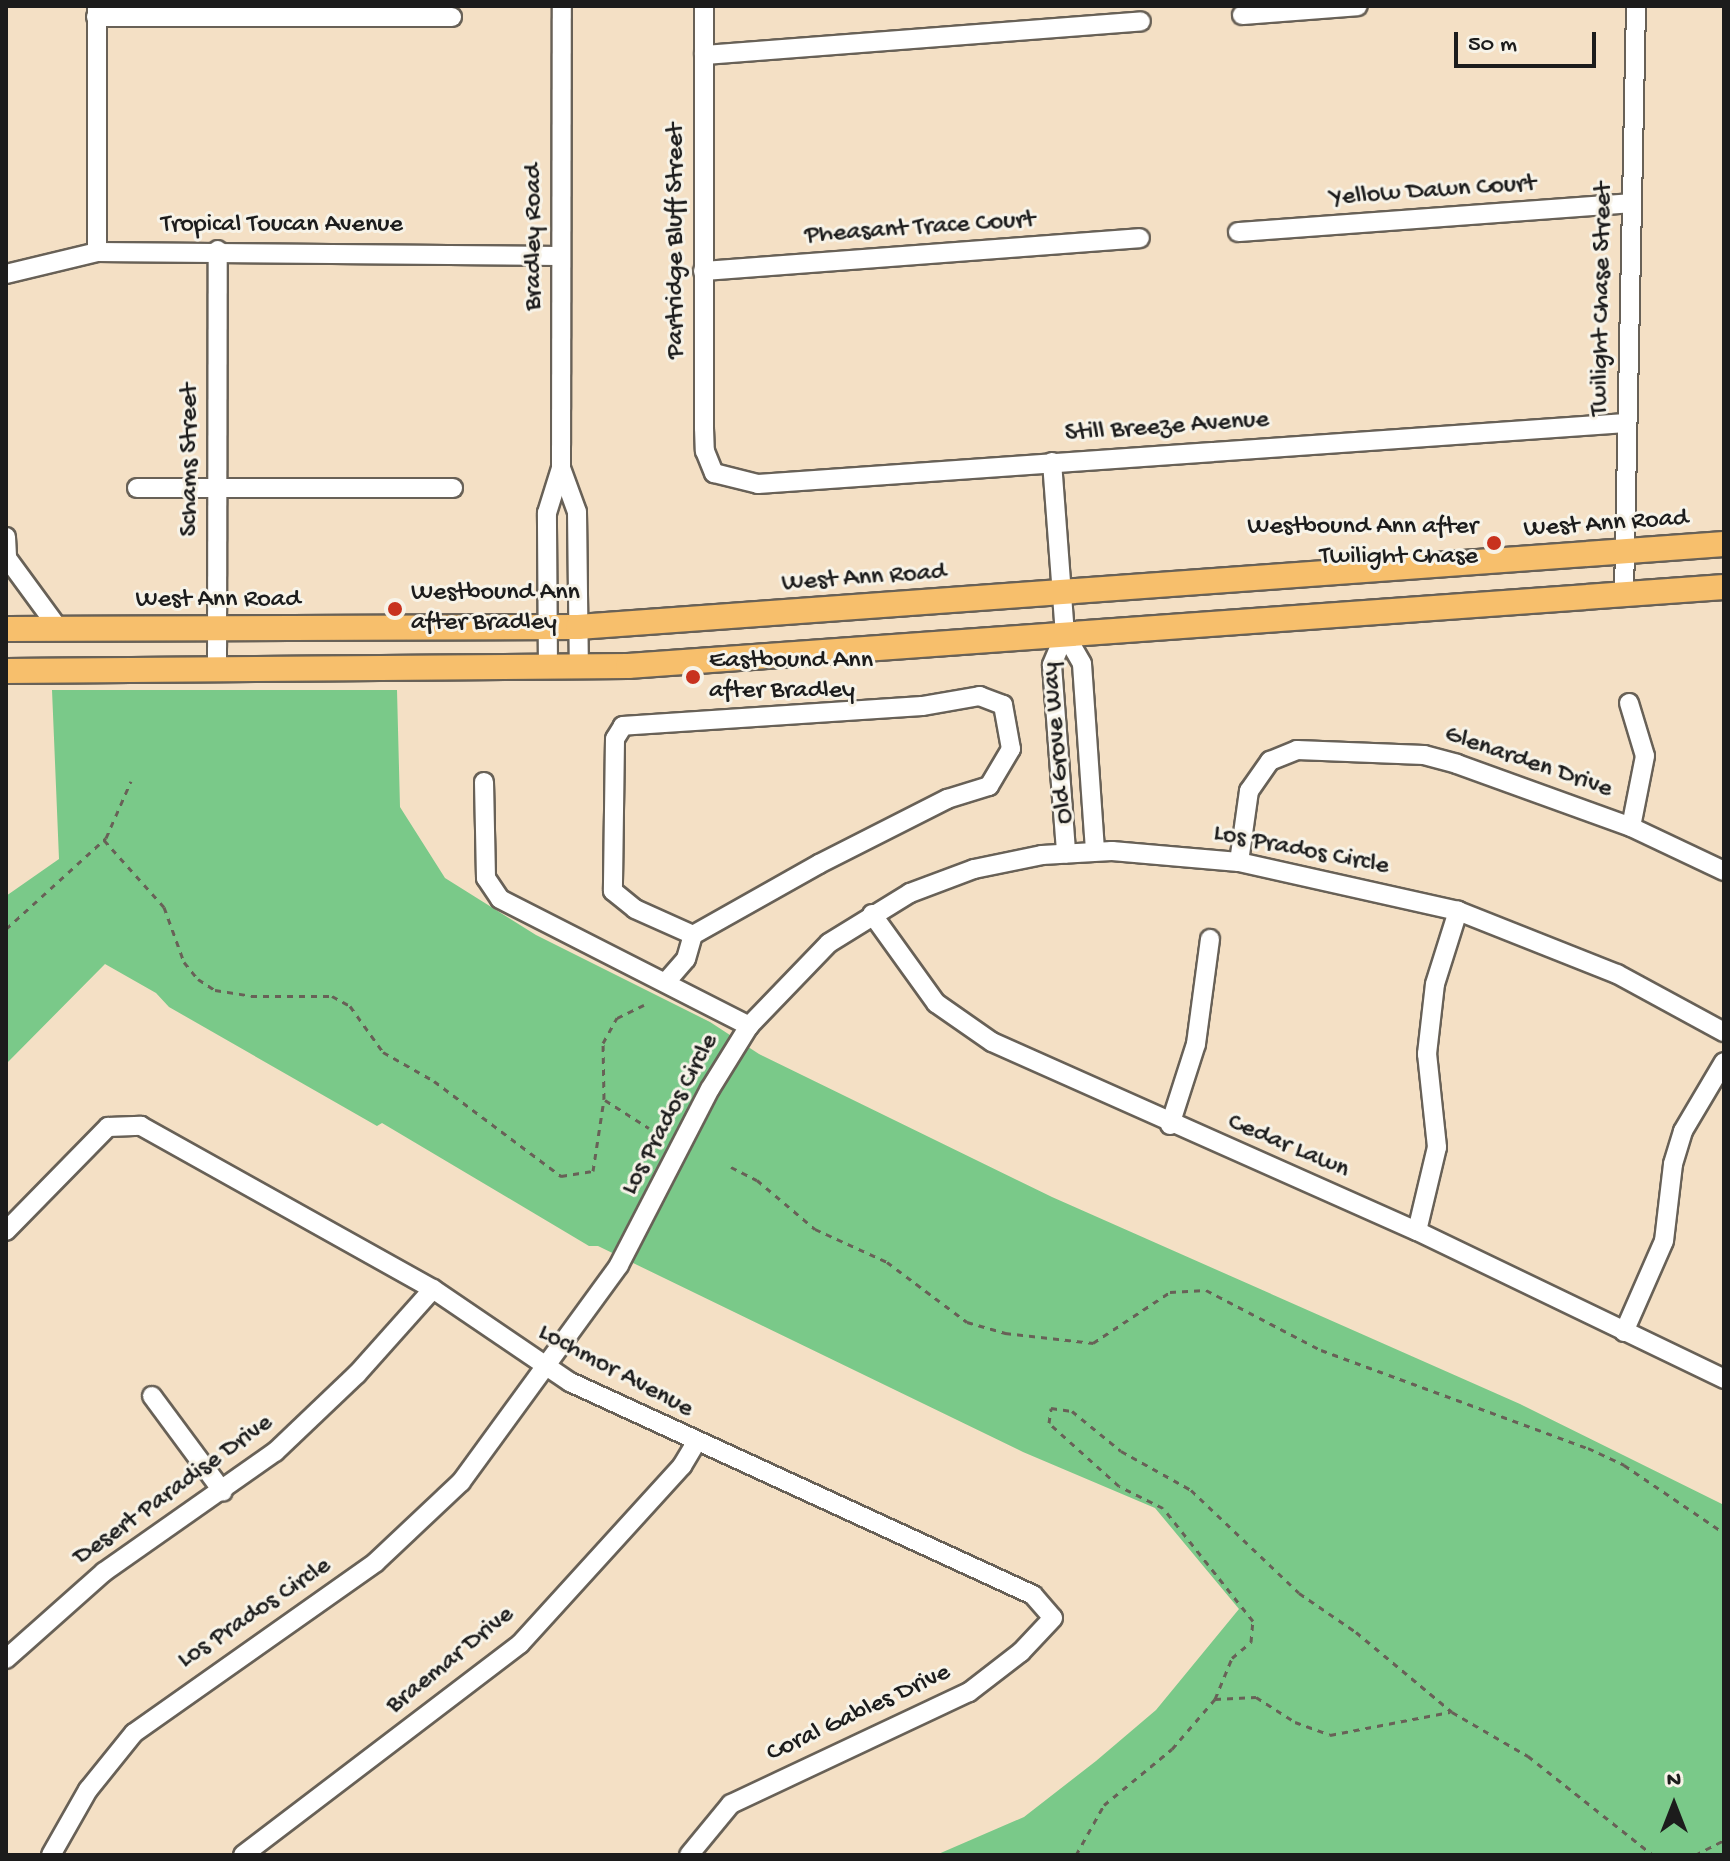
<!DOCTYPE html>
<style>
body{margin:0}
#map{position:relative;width:1730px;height:1861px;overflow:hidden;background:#f4e0c5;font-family:"Gochi Hand",sans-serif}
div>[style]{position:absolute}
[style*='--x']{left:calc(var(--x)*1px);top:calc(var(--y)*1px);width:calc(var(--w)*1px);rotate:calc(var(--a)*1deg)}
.green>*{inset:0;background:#7ac989}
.path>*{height:3px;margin-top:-1.5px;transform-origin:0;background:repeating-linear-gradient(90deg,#686157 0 6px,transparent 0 12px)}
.roads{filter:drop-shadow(2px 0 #686157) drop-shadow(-2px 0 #686157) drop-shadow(0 2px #686157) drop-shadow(0 -2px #686157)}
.minor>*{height:18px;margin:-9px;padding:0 9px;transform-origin:9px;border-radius:9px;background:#fff}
.major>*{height:24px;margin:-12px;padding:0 12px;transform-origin:12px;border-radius:12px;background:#f7bf6c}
.dots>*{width:22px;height:22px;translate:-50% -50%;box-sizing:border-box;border:4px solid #f7f3e8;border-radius:50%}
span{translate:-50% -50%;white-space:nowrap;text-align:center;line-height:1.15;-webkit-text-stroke:6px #f7f3e8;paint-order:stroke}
.street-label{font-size:26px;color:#1c1c1c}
.poi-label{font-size:26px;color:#1c1c1c}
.right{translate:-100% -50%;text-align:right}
.left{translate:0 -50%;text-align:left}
.frame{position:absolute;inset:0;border:8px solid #1c1c1c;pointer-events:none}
.north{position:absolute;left:1634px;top:1765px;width:80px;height:80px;-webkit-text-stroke:6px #f7f3e8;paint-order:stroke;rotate:0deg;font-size:22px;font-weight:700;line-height:32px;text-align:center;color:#1c1c1c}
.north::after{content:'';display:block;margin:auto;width:28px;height:36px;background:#1c1c1c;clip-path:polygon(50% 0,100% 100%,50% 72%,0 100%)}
.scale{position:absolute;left:1454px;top:32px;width:142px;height:36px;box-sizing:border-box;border:4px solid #1c1c1c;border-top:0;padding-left:10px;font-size:24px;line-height:28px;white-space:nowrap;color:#1c1c1c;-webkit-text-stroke:6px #f7f3e8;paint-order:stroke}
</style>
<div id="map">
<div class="green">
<div style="clip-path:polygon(52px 690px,397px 690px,400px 807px,445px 878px,536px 935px,710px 1022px,759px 1054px,1052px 1197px,1520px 1404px,1724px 1505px,1724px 1855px,936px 1855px,1024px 1817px,1096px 1761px,1156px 1710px,1239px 1609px,1155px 1508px,1023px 1452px,598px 1246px,589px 1246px,382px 1123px,377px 1126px,169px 1007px,156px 993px,105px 964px,6px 1064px,6px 896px,59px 859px)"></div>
</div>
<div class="path">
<div style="--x:104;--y:840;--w:90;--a:48.2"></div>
<div style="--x:164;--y:907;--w:59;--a:70"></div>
<div style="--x:184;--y:962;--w:22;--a:51"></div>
<div style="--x:198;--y:979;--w:20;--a:33"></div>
<div style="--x:215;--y:990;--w:36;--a:9"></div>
<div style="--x:251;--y:996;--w:81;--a:0"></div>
<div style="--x:332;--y:996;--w:21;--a:29"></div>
<div style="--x:350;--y:1006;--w:57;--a:54.3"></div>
<div style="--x:383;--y:1052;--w:59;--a:29.6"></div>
<div style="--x:434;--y:1081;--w:159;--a:36.8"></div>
<div style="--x:561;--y:1176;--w:32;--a:-9"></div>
<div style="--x:593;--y:1171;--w:73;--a:-81.3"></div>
<div style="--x:604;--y:1099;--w:56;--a:-91"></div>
<div style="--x:603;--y:1043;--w:29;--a:-61"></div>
<div style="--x:617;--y:1018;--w:30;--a:-26"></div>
<div style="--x:6;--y:929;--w:135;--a:-42.3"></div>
<div style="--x:106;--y:838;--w:62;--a:-66.3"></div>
<div style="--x:605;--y:1100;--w:52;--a:32.5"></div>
<div style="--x:731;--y:1167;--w:29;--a:27"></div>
<div style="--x:757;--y:1180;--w:76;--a:40.2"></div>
<div style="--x:815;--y:1229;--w:79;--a:24.6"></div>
<div style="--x:887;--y:1262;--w:100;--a:36.9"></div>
<div style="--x:967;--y:1322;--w:40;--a:16"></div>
<div style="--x:1005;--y:1333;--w:89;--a:6.5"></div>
<div style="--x:1093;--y:1343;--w:92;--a:-33.5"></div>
<div style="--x:1170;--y:1292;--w:36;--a:-3"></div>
<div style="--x:1206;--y:1290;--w:130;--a:27.6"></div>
<div style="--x:1321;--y:1350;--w:284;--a:20.2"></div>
<div style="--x:1588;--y:1448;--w:40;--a:25"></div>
<div style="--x:1624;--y:1465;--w:121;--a:34.2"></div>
<div style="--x:1215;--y:1699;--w:44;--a:-67.5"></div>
<div style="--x:1232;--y:1658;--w:25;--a:-40"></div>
<div style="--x:1251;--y:1642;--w:21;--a:-85"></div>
<div style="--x:1253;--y:1621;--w:144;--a:-128.5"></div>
<div style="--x:1163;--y:1508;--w:49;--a:-153.4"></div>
<div style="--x:1119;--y:1486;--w:94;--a:-138"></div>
<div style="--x:1049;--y:1423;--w:15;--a:-82"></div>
<div style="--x:1051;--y:1408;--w:21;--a:8"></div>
<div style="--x:1072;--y:1411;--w:63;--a:39.2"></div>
<div style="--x:1121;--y:1451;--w:80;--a:29.1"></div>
<div style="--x:1191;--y:1490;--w:149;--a:43.6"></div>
<div style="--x:1299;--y:1593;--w:69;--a:34.4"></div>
<div style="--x:1356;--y:1632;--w:125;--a:39.8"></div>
<div style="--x:1452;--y:1712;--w:88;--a:30.1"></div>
<div style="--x:1528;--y:1756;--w:159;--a:38.4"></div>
<div style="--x:1076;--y:1855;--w:57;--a:-60.8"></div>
<div style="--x:1104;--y:1805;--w:88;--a:-39.5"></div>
<div style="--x:1172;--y:1749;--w:66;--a:-49.3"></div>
<div style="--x:1215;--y:1699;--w:41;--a:-2.8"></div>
<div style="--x:1256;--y:1697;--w:46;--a:32.7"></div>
<div style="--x:1295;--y:1722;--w:37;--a:20"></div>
<div style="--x:1330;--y:1735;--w:122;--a:-10.9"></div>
<div style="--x:1695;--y:1855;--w:33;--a:-27"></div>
</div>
<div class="roads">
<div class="minor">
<div style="--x:704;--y:6;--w:422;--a:90"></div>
<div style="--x:704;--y:428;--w:23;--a:88"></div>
<div style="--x:705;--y:451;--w:24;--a:68"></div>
<div style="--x:714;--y:473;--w:45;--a:14"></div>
<div style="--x:758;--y:484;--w:870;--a:-4.02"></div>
<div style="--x:97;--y:7;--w:245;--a:90"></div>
<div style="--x:1242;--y:15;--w:116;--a:-4.4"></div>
<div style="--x:96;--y:17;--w:356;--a:0"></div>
<div style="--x:704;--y:55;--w:438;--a:-4.4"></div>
<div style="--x:1238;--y:232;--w:394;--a:-4.2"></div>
<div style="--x:703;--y:271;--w:438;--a:-4.3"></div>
<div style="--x:6;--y:274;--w:94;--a:-13.6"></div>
<div style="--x:97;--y:252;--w:464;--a:0.5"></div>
<div style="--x:1052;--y:462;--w:172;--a:85.7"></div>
<div style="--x:1065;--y:634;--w:34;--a:60"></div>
<div style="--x:1082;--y:664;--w:187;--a:86"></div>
<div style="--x:561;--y:468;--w:47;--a:70"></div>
<div style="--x:577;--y:512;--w:156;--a:89.3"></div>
<div style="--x:137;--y:488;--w:316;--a:0"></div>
<div style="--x:6;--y:537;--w:21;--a:87"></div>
<div style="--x:7;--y:558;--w:88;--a:53.8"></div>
<div style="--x:1624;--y:594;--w:588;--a:-88.83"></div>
<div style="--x:1065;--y:634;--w:34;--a:113"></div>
<div style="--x:1052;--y:665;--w:189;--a:85.7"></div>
<div style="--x:548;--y:669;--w:156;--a:-90.4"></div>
<div style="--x:547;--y:513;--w:47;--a:-72.7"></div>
<div style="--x:561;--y:468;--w:462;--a:-89.9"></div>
<div style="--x:217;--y:671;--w:421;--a:-89.9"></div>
<div style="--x:1629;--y:703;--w:55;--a:73.2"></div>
<div style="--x:1645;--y:756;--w:72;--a:101.2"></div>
<div style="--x:484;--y:782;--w:96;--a:88.8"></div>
<div style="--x:486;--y:878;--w:25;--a:56"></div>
<div style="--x:500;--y:899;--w:280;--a:27"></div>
<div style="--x:1239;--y:862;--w:72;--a:-82"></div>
<div style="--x:1249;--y:791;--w:37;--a:-55"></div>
<div style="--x:1270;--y:761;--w:29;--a:-22"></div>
<div style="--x:1297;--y:750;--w:127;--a:2.3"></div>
<div style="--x:1424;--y:755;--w:34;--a:15"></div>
<div style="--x:1457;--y:764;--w:185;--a:19.9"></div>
<div style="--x:1631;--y:827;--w:103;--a:25.3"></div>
<div style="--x:872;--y:914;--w:110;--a:54.3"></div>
<div style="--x:936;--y:1003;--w:68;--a:34.9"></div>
<div style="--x:992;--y:1042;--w:465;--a:24"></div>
<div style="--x:1417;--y:1231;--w:341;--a:25.7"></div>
<div style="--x:666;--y:982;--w:30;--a:-49"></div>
<div style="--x:686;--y:959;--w:25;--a:-74"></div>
<div style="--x:693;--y:935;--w:145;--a:-29.4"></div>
<div style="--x:819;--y:864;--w:144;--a:-26.9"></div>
<div style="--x:947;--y:799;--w:44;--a:-17.2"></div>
<div style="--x:989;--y:786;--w:43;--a:-59.3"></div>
<div style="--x:1011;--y:749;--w:45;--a:-100.3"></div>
<div style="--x:1003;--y:705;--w:25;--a:-159"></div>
<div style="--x:980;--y:696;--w:59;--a:170.2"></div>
<div style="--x:922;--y:706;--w:300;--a:176.2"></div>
<div style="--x:623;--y:726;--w:15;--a:122"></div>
<div style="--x:615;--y:739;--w:152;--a:90.8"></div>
<div style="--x:613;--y:891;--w:28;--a:39"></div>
<div style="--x:635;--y:909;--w:64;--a:24.1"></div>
<div style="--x:1170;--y:1125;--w:85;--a:-72.2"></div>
<div style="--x:1196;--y:1044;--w:106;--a:-82.4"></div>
<div style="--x:6;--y:1231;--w:146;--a:-45.6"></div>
<div style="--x:108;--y:1127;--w:33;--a:-2"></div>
<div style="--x:141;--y:1126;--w:334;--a:29.2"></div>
<div style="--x:433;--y:1289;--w:166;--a:34.2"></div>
<div style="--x:570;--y:1382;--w:510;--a:24.7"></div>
<div style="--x:1033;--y:1595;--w:30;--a:49"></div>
<div style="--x:1053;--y:1618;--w:47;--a:133.3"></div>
<div style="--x:1021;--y:1652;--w:66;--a:142.4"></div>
<div style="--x:969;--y:1692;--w:263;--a:154.8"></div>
<div style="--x:731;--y:1804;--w:66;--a:129.5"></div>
<div style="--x:1417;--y:1231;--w:86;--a:-76.6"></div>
<div style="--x:1437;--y:1147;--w:94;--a:-96.1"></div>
<div style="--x:1427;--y:1054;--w:70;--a:-83.5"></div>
<div style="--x:1435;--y:984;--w:77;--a:-72.5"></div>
<div style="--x:1624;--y:1332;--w:99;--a:-66.3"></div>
<div style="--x:1664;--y:1241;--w:78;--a:-83.3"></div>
<div style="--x:1673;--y:1164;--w:34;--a:-73"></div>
<div style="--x:1683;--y:1131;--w:80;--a:-59.3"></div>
<div style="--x:152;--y:1396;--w:119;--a:53.5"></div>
<div style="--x:6;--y:1659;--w:131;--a:-41.6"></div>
<div style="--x:104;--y:1572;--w:209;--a:-35.1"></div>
<div style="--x:275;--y:1452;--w:113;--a:-43.6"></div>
<div style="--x:357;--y:1374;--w:114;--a:-48.2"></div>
<div style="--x:51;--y:1855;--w:75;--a:-60.4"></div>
<div style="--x:88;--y:1790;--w:73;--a:-51.1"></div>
<div style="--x:134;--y:1733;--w:296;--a:-35.2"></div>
<div style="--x:376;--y:1562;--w:117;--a:-43.3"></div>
<div style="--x:461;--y:1482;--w:268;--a:-53.9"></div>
<div style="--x:619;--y:1265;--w:198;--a:-62.7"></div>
<div style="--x:710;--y:1089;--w:74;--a:-58.2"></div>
<div style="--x:749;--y:1026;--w:115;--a:-46.1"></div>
<div style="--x:829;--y:943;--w:95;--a:-31.7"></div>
<div style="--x:910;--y:893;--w:68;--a:-20.6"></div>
<div style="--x:974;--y:869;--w:69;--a:-11.6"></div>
<div style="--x:1042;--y:855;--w:70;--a:-3.3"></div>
<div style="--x:1112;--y:851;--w:127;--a:5"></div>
<div style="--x:1239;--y:862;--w:224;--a:12.6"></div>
<div style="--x:1458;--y:911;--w:171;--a:21.6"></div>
<div style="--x:1617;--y:974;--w:122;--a:28.5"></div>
<div style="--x:243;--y:1855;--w:348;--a:-37.3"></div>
<div style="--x:520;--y:1644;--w:241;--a:-47.7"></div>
<div style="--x:682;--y:1466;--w:26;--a:-59"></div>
</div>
<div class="major">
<div style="--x:6;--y:629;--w:572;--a:-0.2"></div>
<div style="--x:578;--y:627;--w:1149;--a:-4.14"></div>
<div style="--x:6;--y:671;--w:622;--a:-0.46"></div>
<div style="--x:628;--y:666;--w:1099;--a:-4.12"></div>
</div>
</div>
<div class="dots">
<div style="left:1494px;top:543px;background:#c8321e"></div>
<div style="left:395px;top:609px;background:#c8321e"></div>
<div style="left:693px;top:677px;background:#c8321e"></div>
</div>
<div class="street-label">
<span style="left:1433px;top:192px;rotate:-4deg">Yellow Dawn Court</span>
<span style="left:282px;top:226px">Tropical Toucan Avenue</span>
<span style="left:920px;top:229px;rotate:-4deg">Pheasant Trace Court</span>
<span style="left:535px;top:237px;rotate:-90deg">Bradley Road</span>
<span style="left:677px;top:241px;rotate:-90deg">Partridge Bluff Street</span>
<span style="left:1603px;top:299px;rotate:-89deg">Twilight Chase Street</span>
<span style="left:1167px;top:428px;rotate:-4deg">Still Breeze Avenue</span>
<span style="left:191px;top:460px;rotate:-90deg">Schams Street</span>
<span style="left:1606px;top:525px;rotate:-4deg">West Ann Road</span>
<span style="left:864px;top:579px;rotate:-4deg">West Ann Road</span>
<span style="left:218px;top:601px">West Ann Road</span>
<span style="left:1059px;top:743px;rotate:-95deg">Old Grove Way</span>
<span style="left:1528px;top:763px;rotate:19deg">Glenarden Drive</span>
<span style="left:1301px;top:851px;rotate:11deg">Los Prados Circle</span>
<span style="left:671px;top:1115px;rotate:-62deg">Los Prados Circle</span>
<span style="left:1288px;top:1147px;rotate:23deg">Cedar Lawn</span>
<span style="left:615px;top:1372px;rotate:28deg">Lochmor Avenue</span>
<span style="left:174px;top:1491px;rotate:-36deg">Desert Paradise Drive</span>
<span style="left:255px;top:1614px;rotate:-34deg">Los Prados Circle</span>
<span style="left:451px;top:1661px;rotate:-39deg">Braemar Drive</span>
<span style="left:859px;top:1714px;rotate:-25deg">Coral Gables Drive</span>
</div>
<div class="poi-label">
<span class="right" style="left:1478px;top:543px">Westbound Ann after<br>Twilight Chase</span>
<span class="left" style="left:411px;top:609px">Westbound Ann<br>after Bradley</span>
<span class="left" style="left:709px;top:677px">Eastbound Ann<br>after Bradley</span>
</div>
<div class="frame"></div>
<div class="north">N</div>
<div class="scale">50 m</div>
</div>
